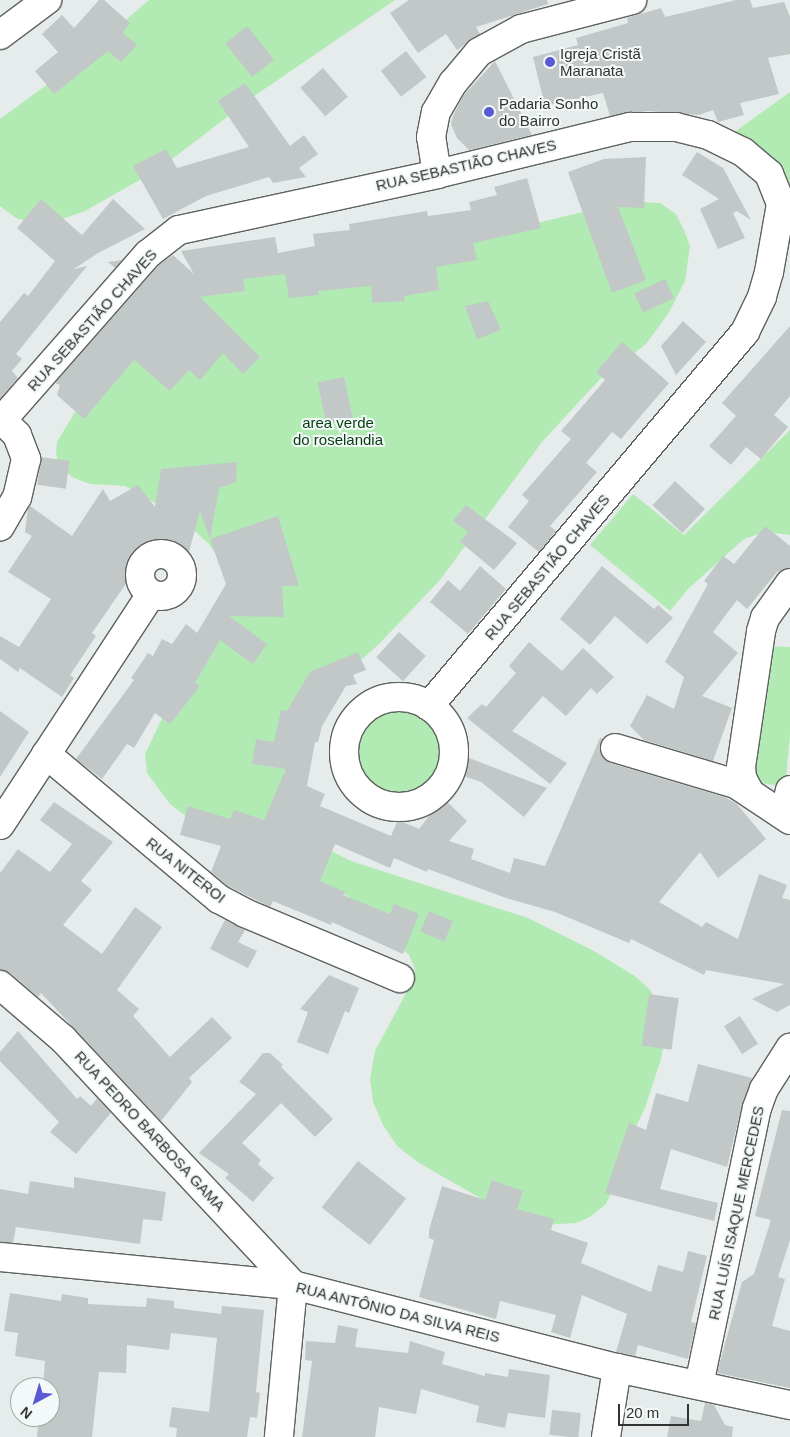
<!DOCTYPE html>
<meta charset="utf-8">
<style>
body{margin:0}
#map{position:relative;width:790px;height:1437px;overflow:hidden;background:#e6eceb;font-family:Arial,sans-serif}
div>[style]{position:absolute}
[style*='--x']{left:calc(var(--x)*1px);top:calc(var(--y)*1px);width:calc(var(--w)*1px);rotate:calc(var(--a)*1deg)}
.green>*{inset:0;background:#b2eab3}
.round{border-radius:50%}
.building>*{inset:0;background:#c2c8c8;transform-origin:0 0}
.roads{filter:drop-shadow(1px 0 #5d6261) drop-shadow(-1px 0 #5d6261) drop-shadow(0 1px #5d6261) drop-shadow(0 -1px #5d6261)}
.street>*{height:28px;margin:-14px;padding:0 14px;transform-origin:14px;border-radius:14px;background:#fff}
.street>.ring{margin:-14px;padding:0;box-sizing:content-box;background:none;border:28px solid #fff;border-radius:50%}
.dots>*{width:14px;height:14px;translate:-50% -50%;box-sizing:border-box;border:2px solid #f3f9f8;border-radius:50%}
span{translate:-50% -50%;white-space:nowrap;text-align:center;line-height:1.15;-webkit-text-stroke:4px #f3f9f8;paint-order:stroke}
.poi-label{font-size:15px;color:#313333}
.left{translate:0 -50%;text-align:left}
.street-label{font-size:15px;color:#313333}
.park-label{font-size:15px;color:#073d10}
.north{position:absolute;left:10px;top:1377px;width:50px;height:50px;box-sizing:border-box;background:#f3f9f8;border:1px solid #a5aaa9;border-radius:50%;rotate:219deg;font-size:14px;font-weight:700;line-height:20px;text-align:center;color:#313333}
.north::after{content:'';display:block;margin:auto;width:18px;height:22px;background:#5959d1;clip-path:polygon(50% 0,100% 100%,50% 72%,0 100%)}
.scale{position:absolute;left:618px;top:1404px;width:71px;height:22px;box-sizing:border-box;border:2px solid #313333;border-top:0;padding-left:6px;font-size:15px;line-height:18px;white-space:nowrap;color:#313333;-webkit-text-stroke:4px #f3f9f8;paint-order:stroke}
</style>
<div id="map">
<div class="green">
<div style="clip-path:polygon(149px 0,395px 0,260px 92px,159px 169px,85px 211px,51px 223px,29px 222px,16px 218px,0 206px,0 119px,71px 67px)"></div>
<div style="clip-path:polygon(790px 92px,790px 184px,761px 148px,733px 133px)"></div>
<div style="clip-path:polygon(627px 201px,660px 203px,676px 214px,684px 230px,690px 246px,685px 281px,668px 314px,646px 344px,601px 378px,542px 442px,440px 580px,379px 644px,317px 699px,292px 752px,323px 847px,351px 861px,528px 918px,592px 950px,635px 976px,650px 990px,661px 1008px,666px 1032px,661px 1059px,645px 1108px,623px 1153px,617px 1180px,606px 1204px,590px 1217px,576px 1223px,542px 1225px,489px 1203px,419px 1163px,397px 1146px,383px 1125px,373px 1102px,370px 1079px,375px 1051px,413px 980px,415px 969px,409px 955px,349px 897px,191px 820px,170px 804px,147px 773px,145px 754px,231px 574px,208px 543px,178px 516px,125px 486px,90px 484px,72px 477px,58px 463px,56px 452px,57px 442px,78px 407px,168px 311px,249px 274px,521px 227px)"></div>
<div style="clip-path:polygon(790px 430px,790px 535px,765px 532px,744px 539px,688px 589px,670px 611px,590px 545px,633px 494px,684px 535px)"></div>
<div style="clip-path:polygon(761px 646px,790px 647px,790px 735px,785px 787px,744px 780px)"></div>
<div class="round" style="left:350px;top:702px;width:100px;height:100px"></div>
</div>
<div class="building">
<div style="clip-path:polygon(99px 0,104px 0,130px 23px,123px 33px,137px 45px,121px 62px,108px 51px,54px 94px,35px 71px,58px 52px,42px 34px,62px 15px,74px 28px)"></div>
<div style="clip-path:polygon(409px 0,547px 0,548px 4px,476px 27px,480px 34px,457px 50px,446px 34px,418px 53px,390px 13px)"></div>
<div style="clip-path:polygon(736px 0,750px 0,753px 8px,784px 2px,790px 17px,790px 54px,768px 58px,779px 94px,740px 103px,744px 115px,718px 122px,713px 110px,699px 115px,648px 111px,610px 116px,603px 93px,545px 106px,533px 57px,578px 45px,576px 38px,628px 23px,627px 18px,661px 8px,665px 17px)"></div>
<div style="left:247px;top:26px;width:43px;height:28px;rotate:51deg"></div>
<div style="left:406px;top:51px;width:33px;height:32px;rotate:52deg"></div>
<div style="clip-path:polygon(495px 61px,532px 135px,469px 150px,457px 138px,451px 124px,453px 116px,463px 96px)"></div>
<div style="left:323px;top:68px;width:38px;height:30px;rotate:49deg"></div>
<div style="clip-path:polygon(245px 83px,290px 146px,304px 135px,318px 154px,299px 168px,306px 177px,273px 183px,269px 177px,206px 196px,163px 219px,133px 166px,166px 149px,177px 168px,249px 147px,218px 101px)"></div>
<div style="clip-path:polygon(697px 152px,723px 168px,751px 220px,737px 211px,733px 213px,745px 238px,718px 249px,700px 209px,719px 199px,682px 175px)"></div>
<div style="clip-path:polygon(646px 157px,644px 208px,618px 207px,646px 280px,612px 293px,568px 172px,604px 159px)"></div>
<div style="clip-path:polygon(527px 178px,541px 228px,473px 243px,477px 260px,436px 267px,439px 290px,404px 296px,405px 301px,372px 303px,371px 286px,318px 291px,319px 295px,289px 298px,285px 274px,243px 279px,245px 291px,200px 297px,260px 357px,243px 374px,223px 353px,200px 380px,189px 370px,170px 391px,134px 360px,84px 419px,57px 395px,60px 385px,55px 383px,159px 265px,173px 255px,194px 274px,181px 251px,275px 237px,278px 253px,315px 246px,313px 234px,350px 230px,349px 224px,427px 211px,428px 216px,471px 210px,469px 202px,497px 195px,494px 187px)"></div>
<div style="clip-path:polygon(41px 199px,82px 235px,113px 199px,145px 229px,98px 253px,74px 269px,87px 266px,16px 354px,22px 359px,12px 371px,18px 378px,0 399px,0 322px,24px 293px,28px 296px,55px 261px,17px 228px)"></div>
<div style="clip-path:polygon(122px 260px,115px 268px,108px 262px)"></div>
<div style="left:665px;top:279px;width:21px;height:34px;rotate:65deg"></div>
<div style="clip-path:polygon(488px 301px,501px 330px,477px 339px,465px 306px)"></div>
<div style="clip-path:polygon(683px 321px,706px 342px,676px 375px,661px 346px)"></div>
<div style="clip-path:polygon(790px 326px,790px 396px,774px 415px,788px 427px,761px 459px,746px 447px,731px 465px,709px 446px,736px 416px,722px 403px)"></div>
<div style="clip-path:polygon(622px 342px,669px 383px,621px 439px,612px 432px,586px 463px,597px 472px,550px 526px,556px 531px,539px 552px,508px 527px,529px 501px,522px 495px,571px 439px,561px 431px,605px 380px,596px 372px)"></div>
<div style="left:344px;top:377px;width:42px;height:27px;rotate:78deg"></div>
<div style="left:41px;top:457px;width:29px;height:28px;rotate:8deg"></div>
<div style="clip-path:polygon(237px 462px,236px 482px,219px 488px,210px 539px,278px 516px,299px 586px,282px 586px,284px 617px,229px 616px,267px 644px,253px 664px,220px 640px,195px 683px,200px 686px,170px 724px,155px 713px,134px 748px,127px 744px,102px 779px,76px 759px,134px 680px,131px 678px,148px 653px,153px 656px,162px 639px,172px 644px,186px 624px,197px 633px,226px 584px,200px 511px,189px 552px,154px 543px,92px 633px,96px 636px,70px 675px,74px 678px,62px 697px,20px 668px,18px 672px,0 659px,0 636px,19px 647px,51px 599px,8px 572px,32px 536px,25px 532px,28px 508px,30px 506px,72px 536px,103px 489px,110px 501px,138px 485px,155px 507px,161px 469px)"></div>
<div style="left:675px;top:481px;width:41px;height:33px;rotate:43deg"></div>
<div style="clip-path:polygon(466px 505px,517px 543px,494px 570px,460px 542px,468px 532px,453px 521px)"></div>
<div style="clip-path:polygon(765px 526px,790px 546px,790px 568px,777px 572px,747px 609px,737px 600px,713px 632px,738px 653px,702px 696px,732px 708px,713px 761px,644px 740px,630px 726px,647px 695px,674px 709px,684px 677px,665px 662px,708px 584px,704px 581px,723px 556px,734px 564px)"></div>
<div style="clip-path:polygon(480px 566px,506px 589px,468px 634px,430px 602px,448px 580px,460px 591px)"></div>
<div style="clip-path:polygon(602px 566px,654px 609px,658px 605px,673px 618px,647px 644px,615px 616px,590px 645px,560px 619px)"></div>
<div style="left:399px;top:632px;width:36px;height:34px;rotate:42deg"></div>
<div style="clip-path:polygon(529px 642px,562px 671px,583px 648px,614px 677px,597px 694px,591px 688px,566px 716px,543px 696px,512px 731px,567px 763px,550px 784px,467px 718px,482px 704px,486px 707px,516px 673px,509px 666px)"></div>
<div style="clip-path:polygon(358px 652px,366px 670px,353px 675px,357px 684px,346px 686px,322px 726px,318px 742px,315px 742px,307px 786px,325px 794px,320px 806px,391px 836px,398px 820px,419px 829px,443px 798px,467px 821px,449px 841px,474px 849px,471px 859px,510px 873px,514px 858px,545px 866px,600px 738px,603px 739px,600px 752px,610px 763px,724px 797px,736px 803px,766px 839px,718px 878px,700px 852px,659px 902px,702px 927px,706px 922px,738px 939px,759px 874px,787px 885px,782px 898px,790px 900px,790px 1005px,777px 1012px,752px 999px,784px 984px,706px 970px,704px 975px,631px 939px,629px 943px,555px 912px,506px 898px,428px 869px,427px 872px,394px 858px,390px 868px,335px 844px,320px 881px,345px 892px,343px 895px,390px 914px,394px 904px,419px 914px,403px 954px,332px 922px,331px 925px,273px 901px,270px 907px,228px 886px,211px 872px,221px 846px,180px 835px,188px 806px,230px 819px,234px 810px,264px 820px,286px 769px,252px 764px,256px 739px,274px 742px,281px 710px,287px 711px,310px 672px)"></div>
<div style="clip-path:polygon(0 711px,29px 732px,0 777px)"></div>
<div style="clip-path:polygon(464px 756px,547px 788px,524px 817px,481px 782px,458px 774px)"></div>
<div style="clip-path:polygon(54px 802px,113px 842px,81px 881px,92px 890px,63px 925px,102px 954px,135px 907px,162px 927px,117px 990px,139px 1009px,133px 1016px,170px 1057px,212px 1017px,232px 1038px,189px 1078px,192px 1082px,161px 1121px,41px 993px,38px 997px,10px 973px,0 970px,0 873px,18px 849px,50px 872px,72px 844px,40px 820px)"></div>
<div style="left:429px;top:911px;width:26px;height:22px;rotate:23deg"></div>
<div style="clip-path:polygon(225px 920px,245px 930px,238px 942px,257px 951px,248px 968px,210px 949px)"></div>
<div style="clip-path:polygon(329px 975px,359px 988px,349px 1013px,345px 1011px,328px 1054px,297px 1042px,308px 1012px,300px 1009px)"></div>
<div style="left:649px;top:994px;width:30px;height:52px;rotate:8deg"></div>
<div style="left:740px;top:1016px;width:33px;height:19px;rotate:57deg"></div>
<div style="clip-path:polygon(18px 1031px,77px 1099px,80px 1096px,91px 1106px,97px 1098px,111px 1113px,76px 1154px,50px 1132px,59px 1122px,0 1061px,0 1052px)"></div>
<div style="clip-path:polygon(263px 1053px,270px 1053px,283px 1065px,281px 1067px,333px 1119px,315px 1137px,281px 1103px,242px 1143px,261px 1160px,258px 1164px,274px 1178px,253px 1202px,225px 1178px,229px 1174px,199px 1153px,256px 1094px,239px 1082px)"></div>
<div style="clip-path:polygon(698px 1064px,752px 1078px,742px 1105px,727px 1167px,671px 1149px,660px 1189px,718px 1203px,714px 1221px,605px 1193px,629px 1123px,646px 1130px,656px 1093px,688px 1102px)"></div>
<div style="clip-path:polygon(782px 1110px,790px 1111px,790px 1240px,778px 1277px,785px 1279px,772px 1326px,790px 1331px,790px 1388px,717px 1373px,742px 1282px,754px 1274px,771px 1220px,755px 1216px)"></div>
<div style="left:358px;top:1161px;width:61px;height:59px;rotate:38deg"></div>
<div style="clip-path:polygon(74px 1177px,166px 1192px,162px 1221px,143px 1219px,140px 1244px,16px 1227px,13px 1243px,0 1242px,0 1189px,28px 1194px,30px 1181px,74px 1188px)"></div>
<div style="clip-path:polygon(492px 1180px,523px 1191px,517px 1209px,554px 1219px,551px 1230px,588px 1243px,581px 1263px,651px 1292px,658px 1265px,683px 1272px,688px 1251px,707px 1256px,691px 1322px,696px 1323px,688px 1359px,638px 1345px,635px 1356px,616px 1352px,627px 1314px,582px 1295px,570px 1338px,551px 1332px,556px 1315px,500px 1301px,496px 1319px,419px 1297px,434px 1240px,429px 1238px,429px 1230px,442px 1186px,485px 1200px)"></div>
<div style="clip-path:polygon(10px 1293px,61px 1301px,62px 1294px,88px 1298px,88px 1304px,146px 1307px,147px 1298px,174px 1301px,174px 1308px,221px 1314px,222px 1306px,264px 1310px,256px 1392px,260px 1393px,257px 1418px,250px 1417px,247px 1437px,176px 1437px,177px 1428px,169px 1427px,172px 1407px,209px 1412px,217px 1338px,171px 1333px,169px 1350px,127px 1345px,126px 1373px,99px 1372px,92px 1437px,37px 1437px,39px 1417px,50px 1417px,50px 1387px,43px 1387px,45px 1361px,15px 1356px,18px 1333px,4px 1331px)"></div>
<div style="clip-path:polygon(338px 1325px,358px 1329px,355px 1347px,408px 1353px,410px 1341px,445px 1352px,442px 1364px,485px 1376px,485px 1373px,508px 1377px,509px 1369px,550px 1375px,545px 1418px,508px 1413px,505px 1428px,476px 1422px,479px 1406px,421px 1389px,416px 1414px,379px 1407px,375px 1437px,302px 1437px,312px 1361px,305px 1360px,306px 1341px,335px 1343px)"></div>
<div style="clip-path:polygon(705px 1403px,714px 1405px,725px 1425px,733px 1427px,732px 1437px,667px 1437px,671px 1416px,701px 1421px)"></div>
<div style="left:552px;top:1410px;width:29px;height:25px;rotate:6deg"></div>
</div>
<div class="roads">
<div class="street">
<div style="--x:0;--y:35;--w:59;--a:-36.7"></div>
<div style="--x:437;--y:174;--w:37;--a:-99"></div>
<div style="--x:431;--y:137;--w:25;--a:-79"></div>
<div style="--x:436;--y:112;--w:34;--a:-60"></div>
<div style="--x:453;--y:83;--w:40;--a:-50"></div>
<div style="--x:479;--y:52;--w:48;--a:-28.7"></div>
<div style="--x:521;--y:29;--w:115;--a:-14.6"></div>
<div style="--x:0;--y:418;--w:24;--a:45"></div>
<div style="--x:17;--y:435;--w:26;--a:69"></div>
<div style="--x:26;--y:459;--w:39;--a:103"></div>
<div style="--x:17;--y:497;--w:34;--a:120"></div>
<div style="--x:2;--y:420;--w:221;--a:-48.7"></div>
<div style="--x:148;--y:254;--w:39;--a:-38"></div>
<div style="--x:179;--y:230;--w:264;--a:-12.2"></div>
<div style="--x:437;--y:174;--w:199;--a:-13.7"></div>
<div style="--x:630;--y:127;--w:46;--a:0"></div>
<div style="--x:676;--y:127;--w:33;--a:14"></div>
<div style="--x:708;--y:135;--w:39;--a:26"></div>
<div style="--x:743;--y:152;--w:34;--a:40"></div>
<div style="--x:769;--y:174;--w:32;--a:68"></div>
<div style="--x:781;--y:204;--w:69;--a:100"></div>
<div style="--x:769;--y:272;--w:26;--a:106"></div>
<div style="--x:762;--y:297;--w:39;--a:116"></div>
<div style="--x:745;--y:332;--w:490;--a:130.2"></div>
<div class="ring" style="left:140px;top:554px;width:14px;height:14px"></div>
<div class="ring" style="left:344px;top:697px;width:82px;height:82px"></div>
<div style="--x:615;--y:748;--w:126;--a:16.6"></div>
<div style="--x:736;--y:784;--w:65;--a:33.7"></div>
<div style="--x:46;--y:754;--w:226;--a:40"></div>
<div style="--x:219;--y:899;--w:30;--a:28"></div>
<div style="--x:245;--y:913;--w:168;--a:22.8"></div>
<div style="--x:790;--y:790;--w:13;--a:103"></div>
<div style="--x:787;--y:803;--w:12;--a:76"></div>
<div style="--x:749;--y:791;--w:15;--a:-118"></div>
<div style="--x:742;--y:778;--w:11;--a:-95"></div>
<div style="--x:741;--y:767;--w:137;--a:-81.6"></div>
<div style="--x:761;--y:631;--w:14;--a:-73"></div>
<div style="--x:765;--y:618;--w:43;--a:-54.5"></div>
<div style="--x:0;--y:825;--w:276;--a:-56.8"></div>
<div style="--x:0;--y:985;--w:83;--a:40.6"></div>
<div style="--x:63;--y:1039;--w:337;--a:46.9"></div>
<div style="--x:293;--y:1285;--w:153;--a:95.3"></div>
<div style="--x:0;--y:1257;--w:294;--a:5.5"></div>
<div style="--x:293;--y:1285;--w:334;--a:14.4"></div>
<div style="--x:617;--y:1368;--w:177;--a:12.1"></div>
<div style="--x:699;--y:1385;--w:283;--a:-78.2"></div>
<div style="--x:757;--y:1108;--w:20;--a:-70"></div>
<div style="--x:764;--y:1089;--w:49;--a:-57.6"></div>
<div style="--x:606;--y:1437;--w:70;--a:-80.9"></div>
</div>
</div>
<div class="dots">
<div style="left:550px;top:62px;background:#5959d1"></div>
<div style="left:489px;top:112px;background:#5959d1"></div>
</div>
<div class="poi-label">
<span class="left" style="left:560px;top:62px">Igreja Cristã<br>Maranata</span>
<span class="left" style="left:499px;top:112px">Padaria Sonho<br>do Bairro</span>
</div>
<div class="street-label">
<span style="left:466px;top:165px;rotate:-13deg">RUA SEBASTIÃO CHAVES</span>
<span style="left:92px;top:320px;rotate:-48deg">RUA SEBASTIÃO CHAVES</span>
<span style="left:547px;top:567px;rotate:-50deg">RUA SEBASTIÃO CHAVES</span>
<span style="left:186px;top:870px;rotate:38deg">RUA NITEROI</span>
<span style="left:150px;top:1131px;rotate:47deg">RUA PEDRO BARBOSA GAMA</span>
<span style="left:736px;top:1213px;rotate:-78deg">RUA LUÍS ISAQUE MERCEDES</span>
<span style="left:398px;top:1312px;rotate:14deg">RUA ANTÔNIO DA SILVA REIS</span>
</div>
<div class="park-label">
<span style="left:338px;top:431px">area verde<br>do roselandia</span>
</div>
<div class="north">N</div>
<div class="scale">20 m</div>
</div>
